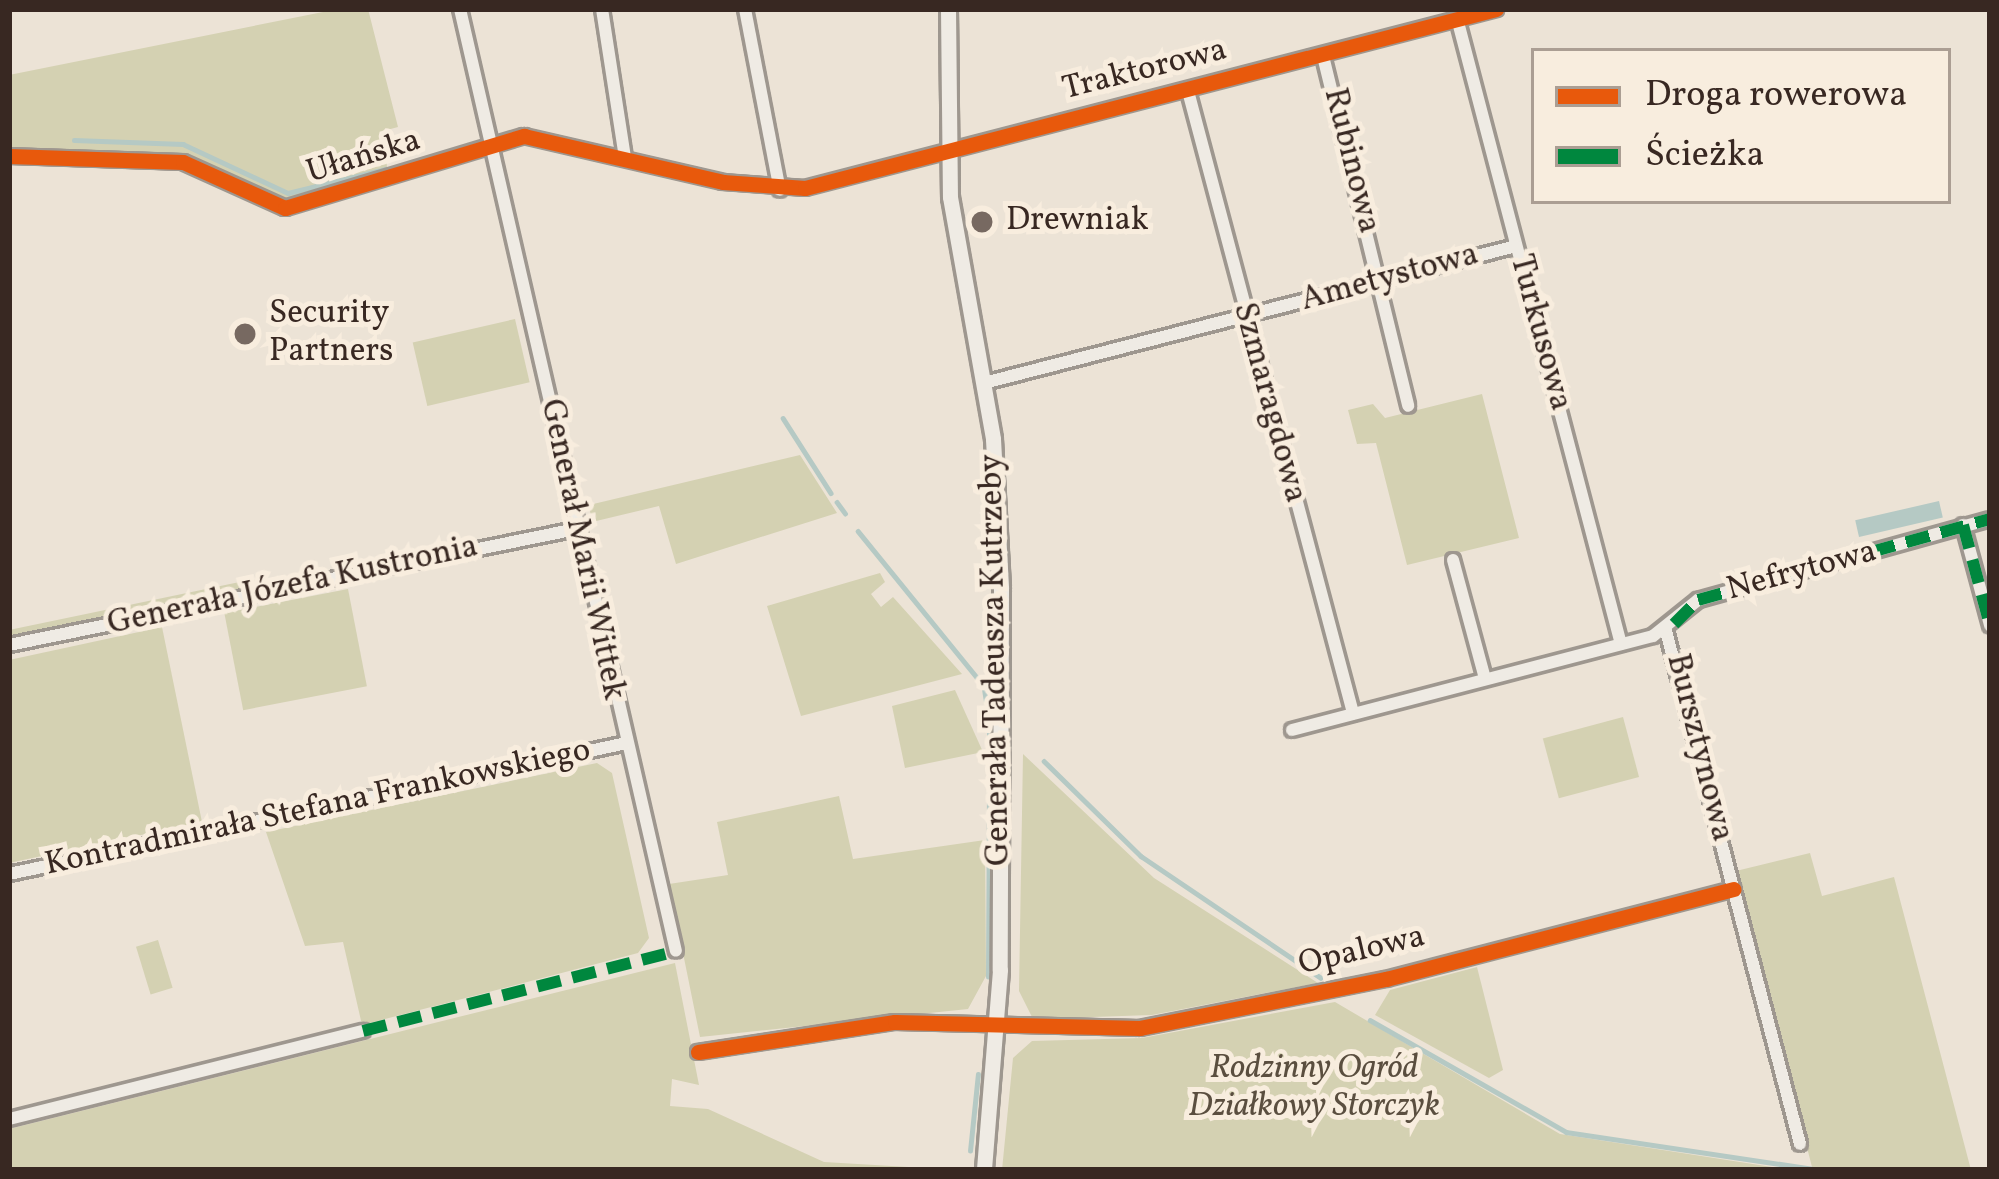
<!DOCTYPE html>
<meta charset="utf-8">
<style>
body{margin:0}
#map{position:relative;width:1999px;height:1179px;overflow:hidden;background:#ece3d6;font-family:Vollkorn,serif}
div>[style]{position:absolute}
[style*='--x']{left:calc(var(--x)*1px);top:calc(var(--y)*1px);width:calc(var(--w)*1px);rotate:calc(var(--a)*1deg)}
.green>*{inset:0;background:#d4d1b2;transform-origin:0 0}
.water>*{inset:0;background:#b5c9c4;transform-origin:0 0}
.stream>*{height:4.5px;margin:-2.25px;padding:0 2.25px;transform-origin:2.25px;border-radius:2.25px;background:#b5c9c4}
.roads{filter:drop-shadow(3px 0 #9e978f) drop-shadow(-3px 0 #9e978f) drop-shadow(0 3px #9e978f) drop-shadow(0 -3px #9e978f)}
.minor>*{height:12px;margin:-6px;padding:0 6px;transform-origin:6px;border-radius:6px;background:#efebe4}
.tertiary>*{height:15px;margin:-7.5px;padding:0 7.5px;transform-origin:7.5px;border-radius:7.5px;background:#efebe4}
.quiet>*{height:12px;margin-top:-6px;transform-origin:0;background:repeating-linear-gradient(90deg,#00873e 0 24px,transparent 0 36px)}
.cycleway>*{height:15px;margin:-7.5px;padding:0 7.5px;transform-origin:7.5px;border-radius:7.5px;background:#e8590c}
.dots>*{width:33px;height:33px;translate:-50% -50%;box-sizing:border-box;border:6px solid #f8edde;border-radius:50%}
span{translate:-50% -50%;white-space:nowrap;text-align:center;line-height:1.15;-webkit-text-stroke:10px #f8edde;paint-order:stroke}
.street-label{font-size:33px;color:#382822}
.poi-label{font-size:33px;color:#382822}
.left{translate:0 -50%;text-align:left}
.park-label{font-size:33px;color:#5a4e3f;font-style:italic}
.frame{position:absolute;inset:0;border:12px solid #382822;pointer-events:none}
.legend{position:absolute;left:1531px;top:48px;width:420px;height:156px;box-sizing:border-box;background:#f8edde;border:3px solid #ab9e93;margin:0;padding:15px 21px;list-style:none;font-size:36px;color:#382822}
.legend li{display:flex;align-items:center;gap:24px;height:60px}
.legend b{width:60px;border:3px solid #ab9e93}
</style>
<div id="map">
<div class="green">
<div style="clip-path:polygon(338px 9px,368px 9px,398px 127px,383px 131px,388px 176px,291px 201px,178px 153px,9px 150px,9px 75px)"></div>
<div style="left:515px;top:319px;width:65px;height:105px;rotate:77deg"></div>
<div style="clip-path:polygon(1482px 394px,1519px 538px,1407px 565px,1376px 443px,1357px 444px,1348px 410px,1373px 404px,1385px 418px)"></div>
<div style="clip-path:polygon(800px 455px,837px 513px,676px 564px,659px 506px,592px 522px,589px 505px)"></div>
<div style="clip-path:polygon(880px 573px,885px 582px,871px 594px,881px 607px,893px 597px,962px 674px,801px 716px,767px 606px)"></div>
<div style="clip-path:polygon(254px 579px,256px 588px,9px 638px,9px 630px)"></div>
<div style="left:348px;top:589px;width:99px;height:126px;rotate:79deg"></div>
<div style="clip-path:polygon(162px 627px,202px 822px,9px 863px,9px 660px)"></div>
<div style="clip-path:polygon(955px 690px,983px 752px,905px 768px,892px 706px)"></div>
<div style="left:1623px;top:717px;width:62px;height:83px;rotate:75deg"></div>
<div style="clip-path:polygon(1023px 754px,1154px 878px,1318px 983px,1152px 1015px,1033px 1019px,1019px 991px)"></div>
<div style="clip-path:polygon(597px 763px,612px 773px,649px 938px,638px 953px,362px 1025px,343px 942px,305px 946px,266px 832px)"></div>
<div style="clip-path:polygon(839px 796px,853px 859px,985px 840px,986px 976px,968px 1009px,700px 1037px,669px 884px,728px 875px,717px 822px)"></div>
<div style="clip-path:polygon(1810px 853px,1822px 896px,1894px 877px,1971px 1170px,1812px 1167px,1736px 871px)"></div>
<div style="left:158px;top:940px;width:50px;height:23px;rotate:73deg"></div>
<div style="clip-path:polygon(675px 963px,699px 1085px,672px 1079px,670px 1106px,708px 1109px,824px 1162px,959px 1170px,9px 1170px,9px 1129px)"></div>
<div style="clip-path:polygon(1477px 967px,1503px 1070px,1489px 1078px,1375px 1015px,1390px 990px)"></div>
<div style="clip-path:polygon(1335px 1002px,1560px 1134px,1792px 1170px,1002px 1170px,1013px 1058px,1032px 1041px,1142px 1038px)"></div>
</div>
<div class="water">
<div style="left:1939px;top:501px;width:17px;height:86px;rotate:77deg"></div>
</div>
<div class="stream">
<div style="--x:74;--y:140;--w:109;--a:2.1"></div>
<div style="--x:183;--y:144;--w:116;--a:25"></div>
<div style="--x:288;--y:193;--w:100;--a:-13.9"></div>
<div style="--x:783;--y:418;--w:89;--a:57.4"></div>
<div style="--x:837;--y:502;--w:14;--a:54"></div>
<div style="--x:858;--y:531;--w:200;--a:50.9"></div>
<div style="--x:984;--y:686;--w:31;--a:81"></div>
<div style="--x:1044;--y:761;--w:136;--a:44.4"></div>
<div style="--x:1141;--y:856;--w:217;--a:34.1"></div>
<div style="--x:989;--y:772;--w:39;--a:-90"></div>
<div style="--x:988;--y:977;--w:186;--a:-89.7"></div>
<div style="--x:1370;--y:1020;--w:226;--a:29.7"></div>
<div style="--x:1566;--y:1132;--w:258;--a:8.5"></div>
<div style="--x:970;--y:1151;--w:77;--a:-84.1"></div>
</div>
<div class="roads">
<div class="minor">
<div style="--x:460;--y:9;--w:966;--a:77.09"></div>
<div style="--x:602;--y:9;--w:151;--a:81.2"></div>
<div style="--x:745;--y:9;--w:184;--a:79.1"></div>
<div style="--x:1458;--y:22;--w:643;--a:75.32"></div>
<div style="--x:1323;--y:56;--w:360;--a:76.3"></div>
<div style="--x:1188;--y:91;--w:644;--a:75.14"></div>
<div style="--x:9;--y:156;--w:174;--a:2"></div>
<div style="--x:183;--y:162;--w:112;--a:24.3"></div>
<div style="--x:285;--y:208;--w:250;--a:-16.8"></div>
<div style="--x:524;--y:136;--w:204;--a:13"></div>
<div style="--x:723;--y:182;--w:82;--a:4.2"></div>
<div style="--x:805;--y:188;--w:714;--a:-14.52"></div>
<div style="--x:984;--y:383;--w:549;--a:-14.44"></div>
<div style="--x:1963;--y:525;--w:104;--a:74.9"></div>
<div style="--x:1453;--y:560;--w:123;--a:74.9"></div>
<div style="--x:1666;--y:631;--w:530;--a:75.36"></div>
<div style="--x:9;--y:645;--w:579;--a:-11.56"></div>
<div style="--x:1292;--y:730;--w:373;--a:-14.6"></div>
<div style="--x:1653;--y:636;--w:58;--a:-38.7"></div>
<div style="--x:1698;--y:600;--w:303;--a:-15.5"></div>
<div style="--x:9;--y:874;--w:632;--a:-11.97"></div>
<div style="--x:698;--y:1052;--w:199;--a:-8.7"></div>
<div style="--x:895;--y:1022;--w:245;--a:1.4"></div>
<div style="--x:1140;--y:1028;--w:251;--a:-11.3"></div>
<div style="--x:1386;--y:979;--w:359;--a:-14.5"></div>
<div style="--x:9;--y:1119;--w:365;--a:-14"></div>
</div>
<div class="tertiary">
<div style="--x:948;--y:9;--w:188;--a:89.4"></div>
<div style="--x:950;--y:197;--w:246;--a:79.9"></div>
<div style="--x:993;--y:439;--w:150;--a:86.9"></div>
<div style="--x:1001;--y:589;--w:381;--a:90.2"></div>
<div style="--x:1000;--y:970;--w:201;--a:94.6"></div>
</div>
</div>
<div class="quiet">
<div style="--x:1963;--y:525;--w:104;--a:74.9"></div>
<div style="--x:1674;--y:624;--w:34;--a:-45"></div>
<div style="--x:1698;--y:600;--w:303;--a:-15.5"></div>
<div style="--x:363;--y:1031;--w:323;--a:-14.3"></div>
</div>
<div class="cycleway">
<div style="--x:9;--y:156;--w:174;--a:2"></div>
<div style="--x:183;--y:162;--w:112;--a:24.3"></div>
<div style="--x:285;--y:208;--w:250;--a:-16.8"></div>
<div style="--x:524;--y:136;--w:204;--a:13"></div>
<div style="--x:723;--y:182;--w:82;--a:4.2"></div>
<div style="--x:805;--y:188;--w:714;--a:-14.52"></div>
<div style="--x:698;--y:1052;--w:199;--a:-8.7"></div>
<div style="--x:895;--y:1022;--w:245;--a:1.4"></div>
<div style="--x:1140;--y:1028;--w:251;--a:-11.3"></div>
<div style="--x:1386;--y:979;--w:359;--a:-14.5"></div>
</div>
<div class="dots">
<div style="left:982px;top:222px;background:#776961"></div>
<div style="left:245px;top:334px;background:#776961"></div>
</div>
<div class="street-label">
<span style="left:1145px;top:71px;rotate:-14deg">Traktorowa</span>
<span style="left:364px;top:158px;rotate:-17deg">Ułańska</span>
<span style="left:1350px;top:161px;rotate:76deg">Rubinowa</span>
<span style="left:1390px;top:279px;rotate:-15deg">Ametystowa</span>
<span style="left:1539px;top:333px;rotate:75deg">Turkusowa</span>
<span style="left:1268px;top:403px;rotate:75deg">Szmaragdowa</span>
<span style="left:581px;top:550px;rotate:78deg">Generał Marii Wittek</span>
<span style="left:1802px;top:572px;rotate:-15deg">Nefrytowa</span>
<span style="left:293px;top:587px;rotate:-12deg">Generała Józefa Kustronia</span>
<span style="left:997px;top:660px;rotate:-91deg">Generała Tadeusza Kutrzeby</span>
<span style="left:1698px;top:748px;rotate:76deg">Bursztynowa</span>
<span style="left:318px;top:809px;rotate:-12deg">Kontradmirała Stefana Frankowskiego</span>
<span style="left:1362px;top:952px;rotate:-13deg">Opalowa</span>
</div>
<div class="poi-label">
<span class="left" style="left:1006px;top:222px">Drewniak</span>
<span class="left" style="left:269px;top:334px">Security<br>Partners</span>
</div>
<div class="park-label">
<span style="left:1314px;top:1089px">Rodzinny Ogród<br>Działkowy Storczyk</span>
</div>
<div class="frame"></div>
<ul class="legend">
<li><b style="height:15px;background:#e8590c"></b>Droga rowerowa</li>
<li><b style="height:15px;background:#00873e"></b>Ścieżka</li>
</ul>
</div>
